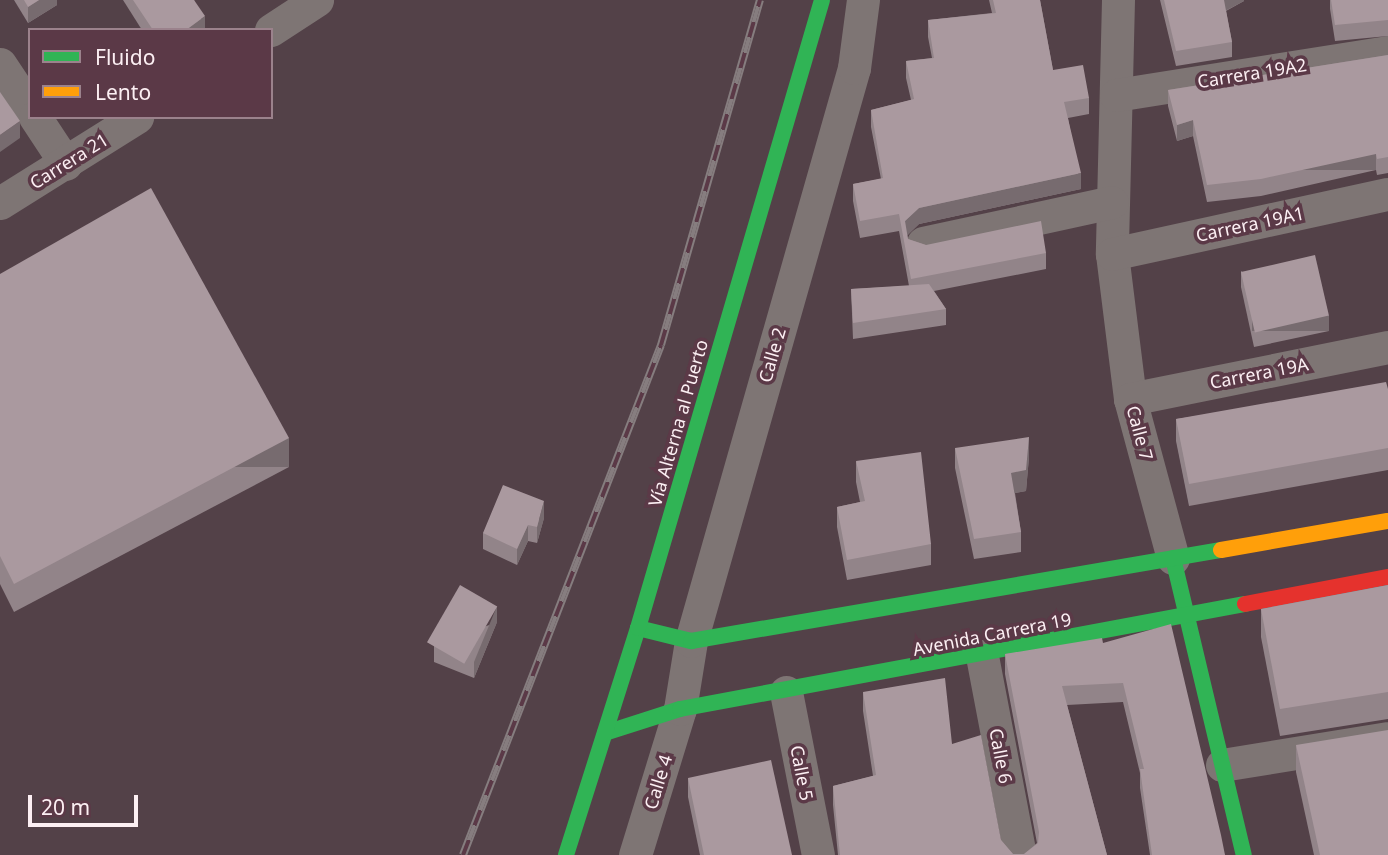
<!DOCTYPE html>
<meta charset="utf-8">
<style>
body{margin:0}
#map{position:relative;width:1388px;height:855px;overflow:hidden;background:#534148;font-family:"Noto Sans",sans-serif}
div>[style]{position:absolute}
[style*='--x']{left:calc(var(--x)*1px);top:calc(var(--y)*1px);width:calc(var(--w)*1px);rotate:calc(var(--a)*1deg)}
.street>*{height:33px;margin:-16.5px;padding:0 16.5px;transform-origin:16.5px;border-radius:16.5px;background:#7e7574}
.fast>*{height:16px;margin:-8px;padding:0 8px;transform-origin:8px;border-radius:8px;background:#30b455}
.slow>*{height:16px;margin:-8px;padding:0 8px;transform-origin:8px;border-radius:8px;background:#ff9f0a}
.jam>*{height:16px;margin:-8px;padding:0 8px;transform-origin:8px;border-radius:8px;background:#e5322d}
.rail>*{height:8px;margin-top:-4px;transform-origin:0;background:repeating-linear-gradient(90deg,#5b3947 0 16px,#867d7f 0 32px);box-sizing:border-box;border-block:2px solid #867d7f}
.wall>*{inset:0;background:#928489}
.shaded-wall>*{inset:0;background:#776b6f;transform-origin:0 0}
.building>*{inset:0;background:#aa999f;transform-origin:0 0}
span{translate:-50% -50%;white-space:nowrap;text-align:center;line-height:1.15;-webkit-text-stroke:7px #5b3947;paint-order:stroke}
.street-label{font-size:18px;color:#fceff3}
.legend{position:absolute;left:28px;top:28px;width:245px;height:91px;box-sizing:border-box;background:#5b3947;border:2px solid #9b828c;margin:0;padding:9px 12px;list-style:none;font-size:21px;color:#fceff3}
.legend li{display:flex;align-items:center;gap:14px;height:35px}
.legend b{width:35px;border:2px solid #9b828c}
.scale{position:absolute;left:28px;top:795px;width:110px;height:32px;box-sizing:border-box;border:4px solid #fceff3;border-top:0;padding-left:9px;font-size:21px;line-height:24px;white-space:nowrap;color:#fceff3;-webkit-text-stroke:5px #5b3947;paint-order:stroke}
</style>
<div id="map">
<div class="street">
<div style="--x:1118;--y:0;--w:254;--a:91.4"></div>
<div style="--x:1112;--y:254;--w:146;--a:82.9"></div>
<div style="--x:1130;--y:399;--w:165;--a:74.9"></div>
<div style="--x:271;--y:30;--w:55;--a:-33.1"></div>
<div style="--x:0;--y:64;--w:54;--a:56.3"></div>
<div style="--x:1116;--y:95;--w:275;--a:-9"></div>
<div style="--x:35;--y:117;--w:56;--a:56.6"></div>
<div style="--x:0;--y:203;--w:162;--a:-32.1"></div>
<div style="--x:923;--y:243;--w:193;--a:-12.2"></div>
<div style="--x:1112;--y:254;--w:282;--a:-12.3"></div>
<div style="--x:1130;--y:399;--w:263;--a:-11.4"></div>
<div style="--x:982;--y:656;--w:203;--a:79.2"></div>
<div style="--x:786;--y:692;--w:166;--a:78.9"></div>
<div style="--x:1222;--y:765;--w:168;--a:-9.2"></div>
<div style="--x:635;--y:855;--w:153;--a:-72.9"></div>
<div style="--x:680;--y:709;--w:69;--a:-80.8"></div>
<div style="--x:691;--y:641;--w:596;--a:-74.12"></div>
<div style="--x:854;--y:68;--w:69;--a:-82.5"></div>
</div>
<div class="fast">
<div style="--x:1173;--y:558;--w:305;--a:76.6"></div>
<div style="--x:638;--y:628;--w:55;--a:13.8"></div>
<div style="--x:691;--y:641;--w:538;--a:-9.74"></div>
<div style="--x:605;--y:733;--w:79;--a:-17.7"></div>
<div style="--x:680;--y:709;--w:575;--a:-10.53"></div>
<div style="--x:566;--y:855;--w:238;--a:-72.4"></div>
<div style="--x:638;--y:628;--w:654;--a:-73.67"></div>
</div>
<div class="slow">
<div style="--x:1221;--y:550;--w:169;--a:-9.9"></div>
</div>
<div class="jam">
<div style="--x:1245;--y:604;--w:146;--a:-10.7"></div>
</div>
<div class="rail">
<div style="--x:463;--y:855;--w:547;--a:-68.78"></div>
<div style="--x:661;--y:345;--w:359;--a:-74"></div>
</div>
<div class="wall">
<div style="clip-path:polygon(14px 0,57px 0,57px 5px,28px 23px)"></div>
<div style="clip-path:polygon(123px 0,194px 0,205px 30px,142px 30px)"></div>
<div style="clip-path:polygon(989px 0,1040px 0,1053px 70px,1089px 98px,1089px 114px,1068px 118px,1081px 189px,919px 224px,907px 235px,908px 239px,926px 245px,1046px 253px,1046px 269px,934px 291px,946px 309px,946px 325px,853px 339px,851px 289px,909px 286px,899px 231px,860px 238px,853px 201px,853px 184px,881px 179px,871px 127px,871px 110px,911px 100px,906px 78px,906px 61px,932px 58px,928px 37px,928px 20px,992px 13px)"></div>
<div style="clip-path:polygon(1160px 0,1244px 0,1244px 1px,1226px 11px,1232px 42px,1232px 57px,1176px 66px)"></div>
<div style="clip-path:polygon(1330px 0,1388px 0,1388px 36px,1335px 41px,1330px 9px)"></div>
<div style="clip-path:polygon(1388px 55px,1388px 173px,1377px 175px,1376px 170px,1261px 196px,1207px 202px,1193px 136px,1177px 141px,1168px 106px,1168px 90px)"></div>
<div style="clip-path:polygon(1241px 271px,1329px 331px,1254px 347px,1241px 287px)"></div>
<div style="clip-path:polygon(0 274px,289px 467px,14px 612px,0 584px)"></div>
<div style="clip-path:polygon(1388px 389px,1388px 470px,1189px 506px,1176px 441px,1176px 419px)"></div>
<div style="clip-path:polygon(955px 448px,1029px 457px,1026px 491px,1015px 493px,1021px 532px,1021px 552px,974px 559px,955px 468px)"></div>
<div style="clip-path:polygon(856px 461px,931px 544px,931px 565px,847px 580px,837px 527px,837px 507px,860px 502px,856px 482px)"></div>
<div style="clip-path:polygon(544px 518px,537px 543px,528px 541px,517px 565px,483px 549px,483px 533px)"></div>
<div style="clip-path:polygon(1388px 585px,1388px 719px,1280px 736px,1261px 637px,1261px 609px)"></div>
<div style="clip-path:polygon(497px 622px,474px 678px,434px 662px,434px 646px)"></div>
<div style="clip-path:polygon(1103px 643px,1225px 855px,1150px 855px,1140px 788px,1140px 773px,1123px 702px,1067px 705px,1107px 855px,838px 855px,833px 805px,833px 786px,873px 776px,863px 711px,863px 692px,952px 744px,1001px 840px,1013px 854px,1024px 854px,1037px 843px,1005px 674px,1005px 654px)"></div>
<div style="clip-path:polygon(1296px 745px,1388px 855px,1314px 855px,1296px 772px)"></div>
<div style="clip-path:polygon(688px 778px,792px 855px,700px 855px,688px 797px)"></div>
</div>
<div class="shaded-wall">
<div style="clip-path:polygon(39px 0,57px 0,57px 5px,28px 23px,28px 7px)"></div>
<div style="clip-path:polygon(1223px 0,1244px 0,1244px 1px,1223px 12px)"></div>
<div style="clip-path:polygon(205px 16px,205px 30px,186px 30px)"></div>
<div style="clip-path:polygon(1193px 120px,1193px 136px,1177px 141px,1177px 125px)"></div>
<div style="clip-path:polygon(20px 121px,20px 138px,0 152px,0 135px)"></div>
<div style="left:1376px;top:154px;width:16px;height:118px;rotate:90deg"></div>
<div style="clip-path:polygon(1081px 173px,1081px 189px,919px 224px,905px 238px,905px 221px,919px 208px)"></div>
<div style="left:1329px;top:315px;width:16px;height:77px;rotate:90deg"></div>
<div style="clip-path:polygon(1029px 437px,1029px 457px,1026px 491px,1011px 494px,1011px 473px)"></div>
<div style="left:289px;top:438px;width:29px;height:311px;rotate:90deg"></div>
<div style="clip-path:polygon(544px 501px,544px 518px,537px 543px,537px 527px)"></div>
<div style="clip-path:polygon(528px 525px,528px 541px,517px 565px,517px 549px)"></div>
<div style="clip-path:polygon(497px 606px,497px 622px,474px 678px,474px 662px)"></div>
</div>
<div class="building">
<div style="clip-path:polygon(24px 0,39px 0,28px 7px)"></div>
<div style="clip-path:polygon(133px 0,194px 0,205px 16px,186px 30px,153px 30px)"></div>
<div style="clip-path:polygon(993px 0,1040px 0,1053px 70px,1083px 65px,1089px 98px,1064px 102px,1081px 173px,919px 208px,905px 221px,908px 239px,926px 245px,1041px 221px,1046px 253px,911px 279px,899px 214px,860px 221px,853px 184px,883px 178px,871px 110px,914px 99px,906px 61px,934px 58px,928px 20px,996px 13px)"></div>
<div style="clip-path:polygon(1164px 0,1224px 0,1232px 42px,1176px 51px)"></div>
<div style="clip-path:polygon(1331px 0,1388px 0,1388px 20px,1335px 25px)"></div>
<div style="clip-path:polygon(1388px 55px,1388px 157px,1377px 159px,1376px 154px,1261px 179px,1207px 185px,1193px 120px,1177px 125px,1168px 90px)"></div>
<div style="clip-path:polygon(0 92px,20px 121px,0 135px)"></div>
<div style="clip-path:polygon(151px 188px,289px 438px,14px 584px,0 556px,0 274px)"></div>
<div style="left:1315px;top:255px;width:62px;height:76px;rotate:77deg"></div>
<div style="clip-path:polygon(929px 284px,946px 309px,853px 323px,851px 289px)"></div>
<div style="clip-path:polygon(1386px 382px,1388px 389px,1388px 448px,1189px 484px,1176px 419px)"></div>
<div style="clip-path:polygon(1029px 437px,1026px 470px,1011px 473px,1021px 532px,974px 539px,955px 448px)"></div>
<div style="clip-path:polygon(921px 452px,931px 544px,847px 560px,837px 507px,865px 501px,856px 461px)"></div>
<div style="clip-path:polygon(503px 485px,544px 501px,537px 527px,528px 525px,517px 549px,483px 533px)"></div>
<div style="left:460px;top:585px;width:43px;height:66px;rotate:30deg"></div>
<div style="clip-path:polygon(1388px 585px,1388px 692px,1280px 709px,1261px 609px)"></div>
<div style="clip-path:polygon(1171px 624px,1221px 835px,1225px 855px,1152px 855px,1140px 769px,1144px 769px,1123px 683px,1062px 686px,1107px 855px,840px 855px,833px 786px,876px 775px,863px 692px,945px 678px,952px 744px,981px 735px,1001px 840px,1013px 854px,1024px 854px,1038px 843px,1039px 832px,1005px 654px,1102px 638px,1103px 643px)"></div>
<div style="clip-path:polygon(1388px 730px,1388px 855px,1320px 855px,1296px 745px)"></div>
<div style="clip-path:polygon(771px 760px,792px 855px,704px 855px,688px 778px)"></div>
</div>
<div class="street-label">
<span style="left:1252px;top:73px;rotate:-9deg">Carrera 19A2</span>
<span style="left:69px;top:161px;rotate:-32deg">Carrera 21</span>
<span style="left:1250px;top:224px;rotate:-12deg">Carrera 19A1</span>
<span style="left:772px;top:355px;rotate:-74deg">Calle 2</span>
<span style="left:1259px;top:373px;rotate:-11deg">Carrera 19A</span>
<span style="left:678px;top:423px;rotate:-74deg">Vía Alterna al Puerto</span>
<span style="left:1140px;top:433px;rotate:75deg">Calle 7</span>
<span style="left:992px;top:634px;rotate:-11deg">Avenida Carrera 19</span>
<span style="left:1001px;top:756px;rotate:79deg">Calle 6</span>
<span style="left:802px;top:773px;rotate:79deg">Calle 5</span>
<span style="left:658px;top:782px;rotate:-73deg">Calle 4</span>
</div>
<ul class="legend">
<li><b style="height:9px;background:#30b455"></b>Fluido</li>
<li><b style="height:9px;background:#ff9f0a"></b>Lento</li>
</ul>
<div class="scale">20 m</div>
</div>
